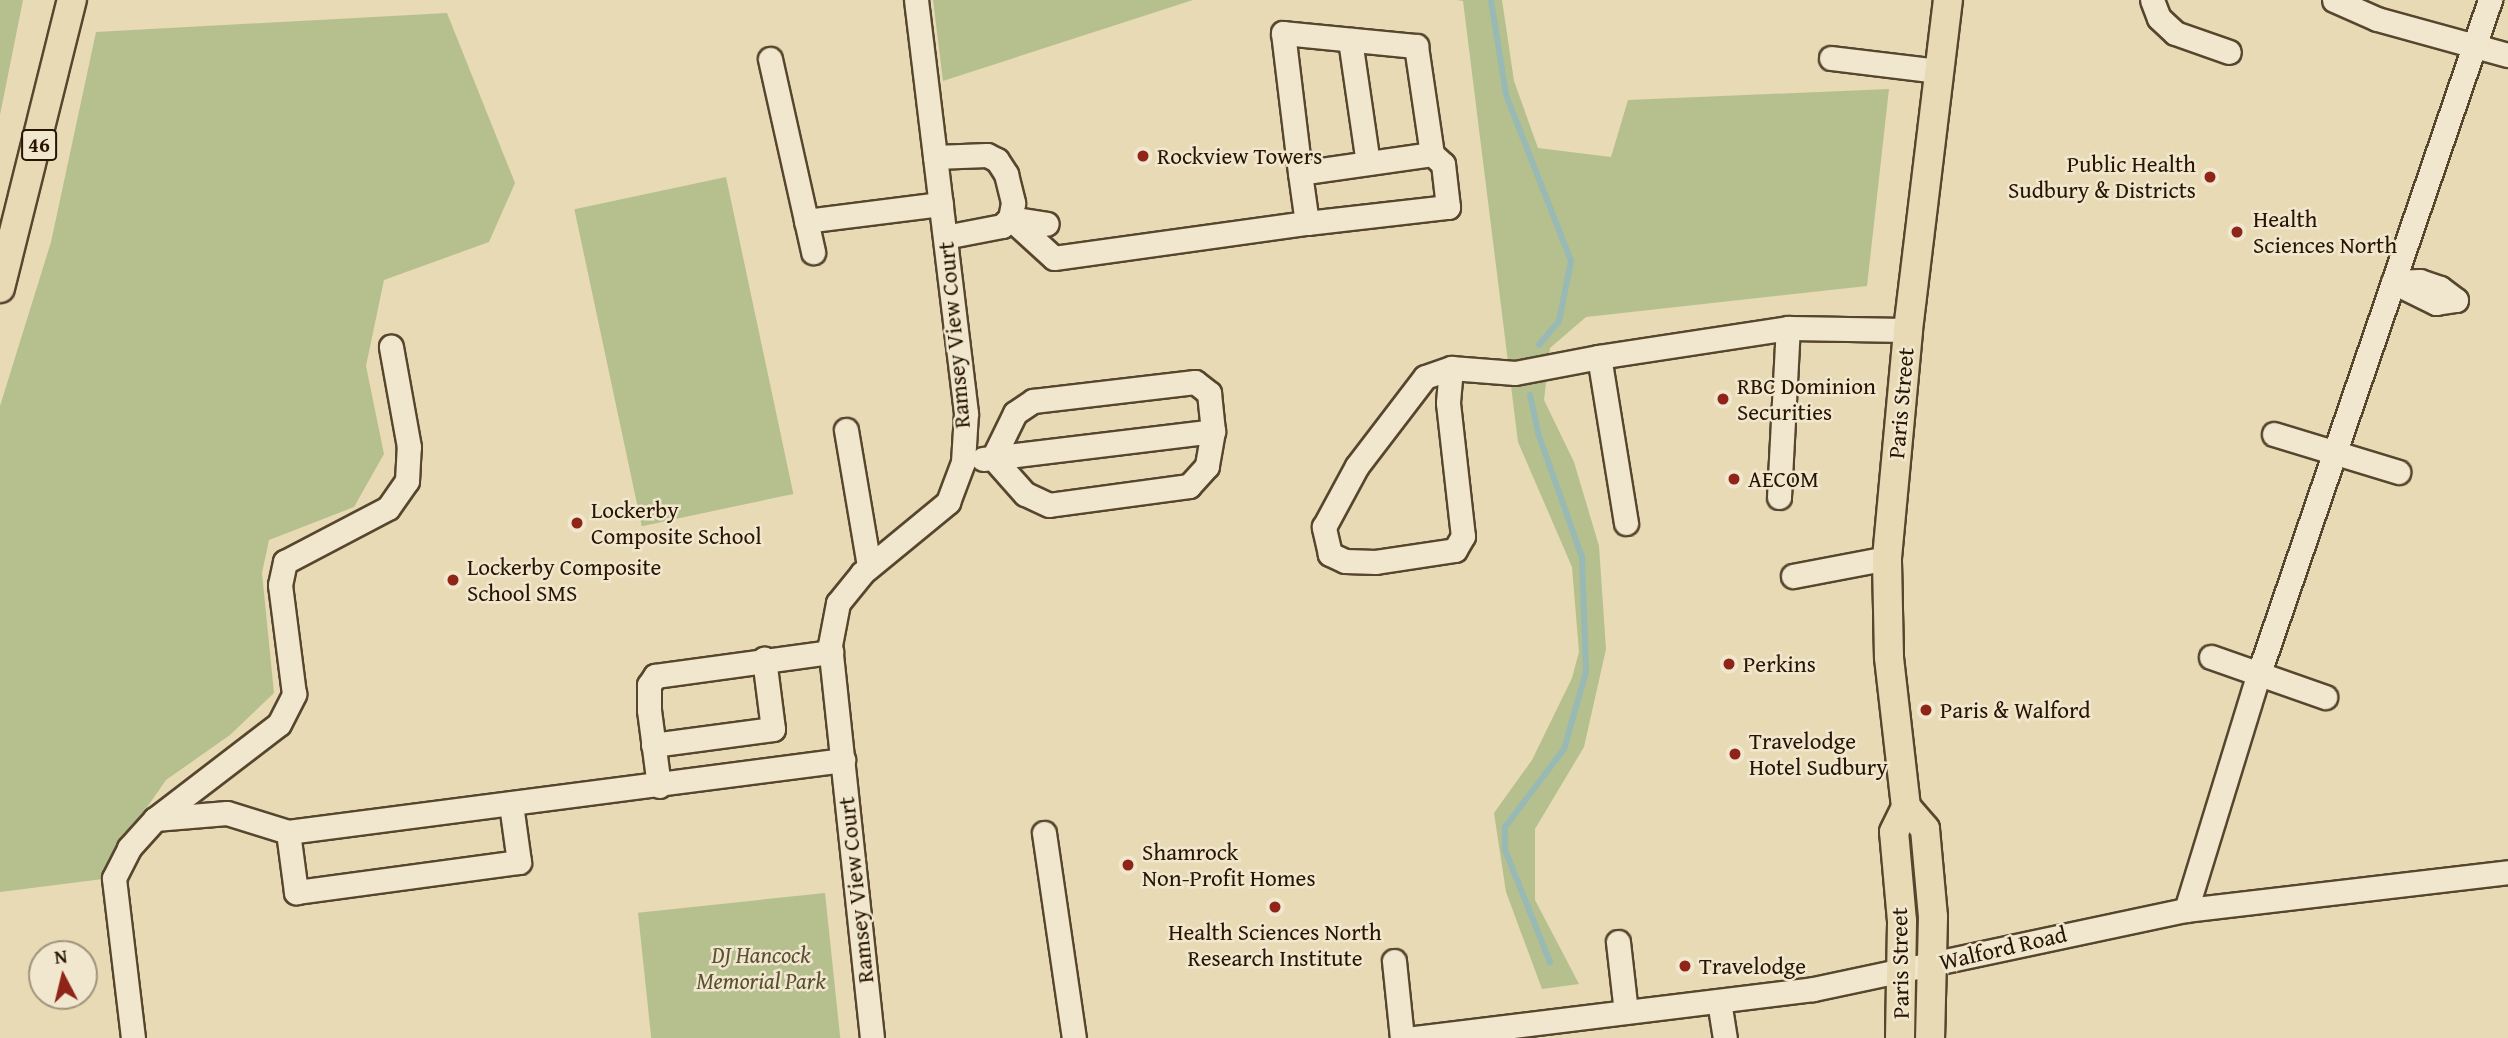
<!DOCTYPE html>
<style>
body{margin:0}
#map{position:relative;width:2508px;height:1038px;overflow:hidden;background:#e8dab4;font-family:"Gentium Book Plus",serif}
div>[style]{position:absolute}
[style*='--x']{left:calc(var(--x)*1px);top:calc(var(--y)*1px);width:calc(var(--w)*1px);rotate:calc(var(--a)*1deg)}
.green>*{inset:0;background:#b5c08e;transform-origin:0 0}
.stream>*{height:6px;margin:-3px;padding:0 3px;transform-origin:3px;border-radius:3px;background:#98b9b4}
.roads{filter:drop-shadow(2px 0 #57462e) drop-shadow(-2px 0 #57462e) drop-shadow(0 2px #57462e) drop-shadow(0 -2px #57462e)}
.minor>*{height:23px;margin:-11.5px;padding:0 11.5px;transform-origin:11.5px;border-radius:11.5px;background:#f0e7ce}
.major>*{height:28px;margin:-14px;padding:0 14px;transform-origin:14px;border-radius:14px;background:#e8dab4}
.dots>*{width:19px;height:19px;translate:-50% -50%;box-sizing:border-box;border:4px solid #f0e7ce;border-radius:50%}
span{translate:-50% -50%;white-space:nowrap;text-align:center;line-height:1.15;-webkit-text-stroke:5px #f0e7ce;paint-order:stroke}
.shield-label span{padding:2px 5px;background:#f0e7ce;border:2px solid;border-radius:5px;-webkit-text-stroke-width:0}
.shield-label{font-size:21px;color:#271401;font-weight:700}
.poi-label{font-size:23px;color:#271401}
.left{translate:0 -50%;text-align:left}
.right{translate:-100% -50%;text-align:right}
.street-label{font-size:23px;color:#271401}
.park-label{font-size:23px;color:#595032;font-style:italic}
.north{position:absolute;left:28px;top:940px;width:70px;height:70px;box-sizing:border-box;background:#f0e7ce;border:2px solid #a0937c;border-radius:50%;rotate:353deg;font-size:19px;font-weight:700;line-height:28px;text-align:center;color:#271401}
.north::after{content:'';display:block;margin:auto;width:24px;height:32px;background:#8f2418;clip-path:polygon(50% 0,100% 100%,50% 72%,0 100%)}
</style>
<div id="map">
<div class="green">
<div style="clip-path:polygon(0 0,23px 0,0 115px)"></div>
<div style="clip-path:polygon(933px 0,1193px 0,943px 81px)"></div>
<div style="clip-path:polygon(1457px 0,1502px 0,1514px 81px,1538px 148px,1611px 157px,1628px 100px,1889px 89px,1867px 286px,1586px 317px,1550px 348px,1544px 400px,1574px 462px,1599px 546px,1606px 649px,1584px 747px,1535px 829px,1535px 900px,1579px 984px,1542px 989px,1506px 892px,1494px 813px,1532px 760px,1572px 678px,1579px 652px,1572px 567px,1518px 442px,1463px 1px)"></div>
<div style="clip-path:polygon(447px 13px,515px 183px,489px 242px,384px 280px,366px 366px,384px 454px,354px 507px,269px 540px,262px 573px,274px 693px,230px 735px,166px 780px,102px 872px,103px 879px,0 892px,0 406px,51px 242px,96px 32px)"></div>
<div style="left:726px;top:177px;width:324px;height:155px;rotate:78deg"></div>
<div style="left:825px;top:893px;width:146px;height:188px;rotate:84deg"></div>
</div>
<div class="stream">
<div style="--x:1491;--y:0;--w:96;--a:81"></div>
<div style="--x:1506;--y:95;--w:178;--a:68.6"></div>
<div style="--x:1571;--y:261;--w:61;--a:101.3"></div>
<div style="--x:1559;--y:321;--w:31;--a:130"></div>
<div style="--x:1530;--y:395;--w:39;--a:78"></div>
<div style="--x:1538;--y:433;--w:132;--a:70.5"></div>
<div style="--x:1582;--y:557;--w:115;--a:88"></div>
<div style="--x:1586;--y:672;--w:80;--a:105.9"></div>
<div style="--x:1564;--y:749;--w:98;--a:127.1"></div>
<div style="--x:1505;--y:827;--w:23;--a:90"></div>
<div style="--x:1505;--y:850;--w:121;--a:68.1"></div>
</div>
<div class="roads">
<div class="minor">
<div style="--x:2152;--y:0;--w:19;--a:69"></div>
<div style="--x:2159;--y:18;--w:22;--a:43"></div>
<div style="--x:2175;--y:33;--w:57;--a:19.4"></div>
<div style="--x:2334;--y:0;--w:47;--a:23.8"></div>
<div style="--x:2377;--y:19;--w:136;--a:15.4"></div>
<div style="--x:1350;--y:40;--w:124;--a:81.7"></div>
<div style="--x:1831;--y:58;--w:109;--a:6.9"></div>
<div style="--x:770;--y:59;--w:198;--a:77.4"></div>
<div style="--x:935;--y:157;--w:52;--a:-2.2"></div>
<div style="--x:987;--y:155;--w:11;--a:27"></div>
<div style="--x:997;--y:160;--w:17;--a:57"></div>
<div style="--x:1006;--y:174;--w:30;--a:76"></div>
<div style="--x:1013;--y:203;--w:15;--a:101"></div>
<div style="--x:1010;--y:218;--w:11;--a:135"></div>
<div style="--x:1002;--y:226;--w:58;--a:169.1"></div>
<div style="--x:1010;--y:218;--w:59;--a:42.3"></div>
<div style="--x:1054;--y:258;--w:255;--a:-7.9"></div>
<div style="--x:1307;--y:223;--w:50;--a:-98"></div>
<div style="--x:1300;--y:173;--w:141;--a:-96.9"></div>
<div style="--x:1283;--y:33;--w:134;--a:5.6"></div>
<div style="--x:1416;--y:46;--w:109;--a:81.6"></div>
<div style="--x:1432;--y:154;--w:133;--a:171.8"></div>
<div style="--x:1010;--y:218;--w:37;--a:9"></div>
<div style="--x:806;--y:221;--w:136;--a:-7.2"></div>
<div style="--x:1307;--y:223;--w:142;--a:-6.5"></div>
<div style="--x:1448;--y:207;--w:43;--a:-96.6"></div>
<div style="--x:1443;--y:164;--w:15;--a:-138"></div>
<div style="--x:2393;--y:282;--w:27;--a:-2"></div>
<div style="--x:2420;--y:281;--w:21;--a:19"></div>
<div style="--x:2440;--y:288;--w:20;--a:37"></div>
<div style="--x:2393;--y:282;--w:48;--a:26"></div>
<div style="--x:2436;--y:303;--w:20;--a:-9"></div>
<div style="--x:1451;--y:368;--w:35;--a:95"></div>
<div style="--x:1448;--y:403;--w:134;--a:83.6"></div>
<div style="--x:1463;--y:536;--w:16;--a:120"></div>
<div style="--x:1455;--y:550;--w:80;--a:171.4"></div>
<div style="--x:1376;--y:562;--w:31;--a:-178"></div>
<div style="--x:1345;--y:561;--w:17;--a:-155"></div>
<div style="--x:1330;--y:554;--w:28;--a:-103"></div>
<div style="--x:1324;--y:527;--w:69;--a:-61.6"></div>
<div style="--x:1357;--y:466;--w:112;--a:-52.6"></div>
<div style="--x:1425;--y:377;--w:28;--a:-19"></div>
<div style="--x:1451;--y:368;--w:64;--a:4.5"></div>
<div style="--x:1515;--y:373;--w:86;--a:-10.8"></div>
<div style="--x:1195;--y:382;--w:18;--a:38"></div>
<div style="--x:1209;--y:393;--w:38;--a:84"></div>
<div style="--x:1213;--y:431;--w:36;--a:100"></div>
<div style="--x:1207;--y:466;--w:27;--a:132"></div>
<div style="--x:1189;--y:486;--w:141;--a:172.3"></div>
<div style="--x:1049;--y:505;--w:26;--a:-155"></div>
<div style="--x:1025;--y:494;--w:48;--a:-131.6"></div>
<div style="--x:993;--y:458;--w:50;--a:-63.9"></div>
<div style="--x:1015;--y:413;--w:22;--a:-34"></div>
<div style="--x:1033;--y:401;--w:163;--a:-6.7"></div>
<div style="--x:846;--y:430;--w:138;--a:80.4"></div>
<div style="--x:2274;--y:434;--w:130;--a:17"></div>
<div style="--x:983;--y:459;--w:232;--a:-6.9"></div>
<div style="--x:1779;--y:497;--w:169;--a:-87"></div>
<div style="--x:1788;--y:328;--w:120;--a:1"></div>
<div style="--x:1626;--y:523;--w:168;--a:-99.2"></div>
<div style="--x:1599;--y:357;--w:191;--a:-8.7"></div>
<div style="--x:1793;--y:576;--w:96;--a:-10.8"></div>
<div style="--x:2211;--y:657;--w:121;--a:19.3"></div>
<div style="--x:653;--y:745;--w:121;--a:-7.6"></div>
<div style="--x:773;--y:729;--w:71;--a:-97.3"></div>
<div style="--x:659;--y:786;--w:77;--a:-97.5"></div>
<div style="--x:649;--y:710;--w:25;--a:-90"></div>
<div style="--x:649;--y:685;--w:11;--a:-56"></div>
<div style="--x:655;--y:676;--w:178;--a:-7.8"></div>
<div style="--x:155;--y:819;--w:156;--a:-37.5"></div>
<div style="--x:279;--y:724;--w:34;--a:-63"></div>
<div style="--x:294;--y:694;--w:110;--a:-97.3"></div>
<div style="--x:280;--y:585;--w:24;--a:-78"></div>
<div style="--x:285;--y:562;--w:116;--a:-27.7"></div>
<div style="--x:388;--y:508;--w:33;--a:-55"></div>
<div style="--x:407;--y:481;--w:34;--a:-87"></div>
<div style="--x:409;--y:447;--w:102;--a:-100.2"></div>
<div style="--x:288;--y:832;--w:61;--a:82.4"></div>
<div style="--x:296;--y:892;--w:225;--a:-7.7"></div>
<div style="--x:519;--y:862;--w:59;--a:-97.9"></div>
<div style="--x:1044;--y:833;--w:207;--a:81.7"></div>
<div style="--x:2186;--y:910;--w:248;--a:-72.9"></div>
<div style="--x:2259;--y:673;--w:712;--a:-71.06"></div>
<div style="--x:1618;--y:942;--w:70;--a:83.5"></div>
<div style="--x:1394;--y:961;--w:77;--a:84.1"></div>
<div style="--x:1719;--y:1001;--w:37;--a:81"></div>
<div style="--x:133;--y:1038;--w:161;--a:-96.8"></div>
<div style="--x:114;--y:878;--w:34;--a:-63"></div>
<div style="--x:129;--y:848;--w:39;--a:-48"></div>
<div style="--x:155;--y:819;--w:72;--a:-4.8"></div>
<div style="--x:227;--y:813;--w:64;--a:17.3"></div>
<div style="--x:288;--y:832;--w:560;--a:-7.39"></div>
<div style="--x:872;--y:1038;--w:395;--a:-96.1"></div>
<div style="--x:830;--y:645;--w:43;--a:-79.2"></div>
<div style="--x:838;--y:603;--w:38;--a:-51"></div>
<div style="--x:862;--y:573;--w:112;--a:-39.5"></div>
<div style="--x:948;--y:502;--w:43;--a:-69.4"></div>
<div style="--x:963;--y:462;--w:49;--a:-86.5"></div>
<div style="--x:966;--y:413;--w:416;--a:-96.9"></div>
<div style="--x:1415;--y:1038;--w:401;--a:-7"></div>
<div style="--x:1813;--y:989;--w:381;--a:-12"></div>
<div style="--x:2186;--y:910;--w:324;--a:-6.7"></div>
</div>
<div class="major">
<div style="--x:0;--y:288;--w:297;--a:-76"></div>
<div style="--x:1906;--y:807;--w:29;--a:49"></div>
<div style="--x:1925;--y:829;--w:88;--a:84.8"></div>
<div style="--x:1933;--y:917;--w:121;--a:91.4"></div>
<div style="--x:1900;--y:1038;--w:117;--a:-89"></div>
<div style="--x:1902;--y:921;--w:89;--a:-95.1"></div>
<div style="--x:1894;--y:832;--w:28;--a:-64"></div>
<div style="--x:1906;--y:807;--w:151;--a:-96.5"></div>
<div style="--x:1889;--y:657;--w:99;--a:-91.2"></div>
<div style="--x:1887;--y:558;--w:229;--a:-84.7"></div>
<div style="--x:1908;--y:330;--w:332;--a:-83.1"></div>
</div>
</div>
<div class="dots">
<div style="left:1143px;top:156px;background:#8f2418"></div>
<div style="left:2210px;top:177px;background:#8f2418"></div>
<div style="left:2237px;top:232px;background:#8f2418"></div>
<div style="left:1723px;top:399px;background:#8f2418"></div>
<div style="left:1734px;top:479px;background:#8f2418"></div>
<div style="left:577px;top:523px;background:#8f2418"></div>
<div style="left:453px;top:580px;background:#8f2418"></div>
<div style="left:1729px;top:664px;background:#8f2418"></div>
<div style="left:1926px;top:710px;background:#8f2418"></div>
<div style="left:1735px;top:754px;background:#8f2418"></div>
<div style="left:1128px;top:865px;background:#8f2418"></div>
<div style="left:1275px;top:907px;background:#8f2418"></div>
<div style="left:1685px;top:966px;background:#8f2418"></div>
</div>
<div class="shield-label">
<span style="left:39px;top:145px">46</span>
</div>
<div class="poi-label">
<span class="left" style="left:1157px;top:156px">Rockview Towers</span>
<span class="right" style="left:2196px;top:177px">Public Health<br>Sudbury &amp; Districts</span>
<span class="left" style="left:2253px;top:232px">Health<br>Sciences North</span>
<span class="left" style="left:1737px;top:399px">RBC Dominion<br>Securities</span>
<span class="left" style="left:1748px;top:479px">AECOM</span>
<span class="left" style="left:591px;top:523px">Lockerby<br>Composite School</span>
<span class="left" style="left:467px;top:580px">Lockerby Composite<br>School SMS</span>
<span class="left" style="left:1743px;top:664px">Perkins</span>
<span class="left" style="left:1940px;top:710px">Paris &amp; Walford</span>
<span class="left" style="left:1749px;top:754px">Travelodge<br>Hotel Sudbury</span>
<span class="left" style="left:1142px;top:865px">Shamrock<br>Non-Profit Homes</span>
<span style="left:1275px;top:945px">Health Sciences North<br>Research Institute</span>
<span class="left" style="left:1699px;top:966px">Travelodge</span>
</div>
<div class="street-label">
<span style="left:954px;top:335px;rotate:-95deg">Ramsey View Court</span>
<span style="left:1901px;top:403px;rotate:-85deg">Paris Street</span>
<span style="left:856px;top:890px;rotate:-96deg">Ramsey View Court</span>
<span style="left:2003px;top:948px;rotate:-13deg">Walford Road</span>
<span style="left:1900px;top:963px;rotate:-91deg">Paris Street</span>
</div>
<div class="park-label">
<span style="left:761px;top:968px">DJ Hancock<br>Memorial Park</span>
</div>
<div class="north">N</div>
</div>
